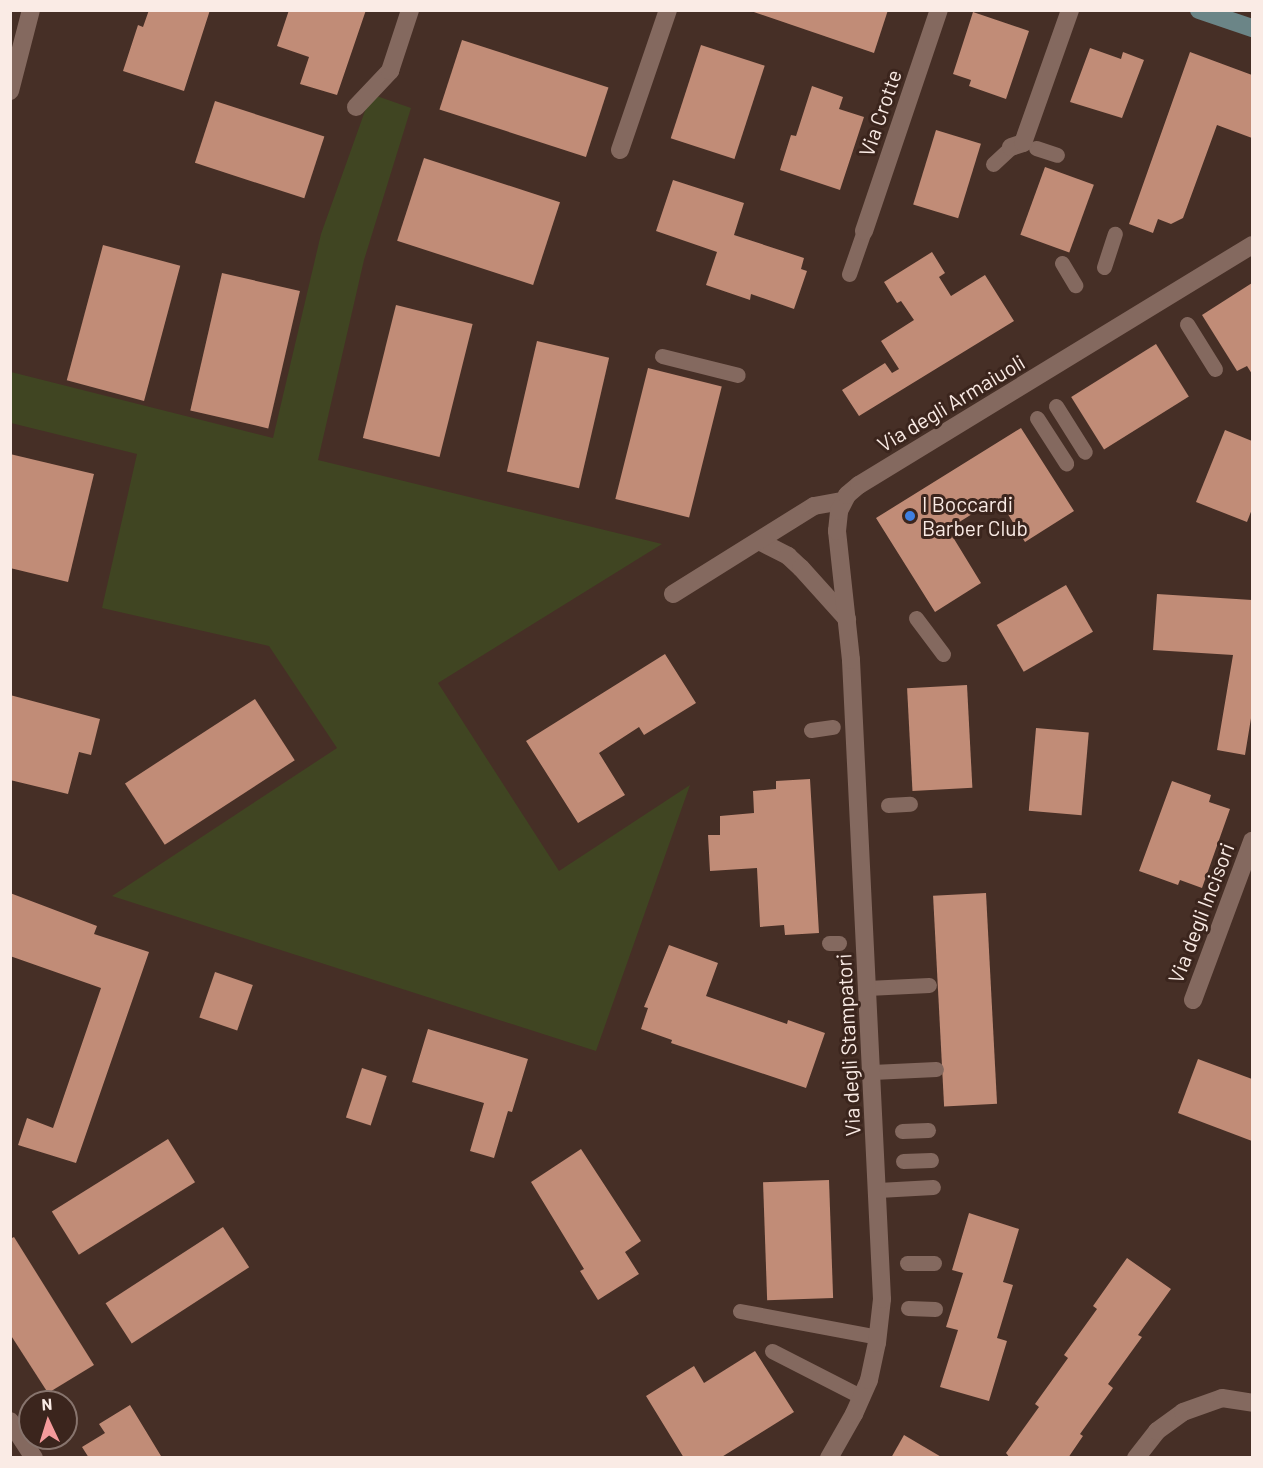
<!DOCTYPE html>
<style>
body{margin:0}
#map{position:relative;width:1263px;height:1468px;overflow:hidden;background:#462f26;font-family:Barlow,sans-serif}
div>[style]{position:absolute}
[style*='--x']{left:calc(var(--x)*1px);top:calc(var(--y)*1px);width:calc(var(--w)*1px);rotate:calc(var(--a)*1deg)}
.green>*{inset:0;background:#404522}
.building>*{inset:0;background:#c18c77;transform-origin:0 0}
.lane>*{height:15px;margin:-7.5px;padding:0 7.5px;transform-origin:7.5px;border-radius:7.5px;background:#84695f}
.street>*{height:18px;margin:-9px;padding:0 9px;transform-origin:9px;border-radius:9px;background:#84695f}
.secondary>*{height:18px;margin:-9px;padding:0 9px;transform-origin:9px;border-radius:9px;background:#6b8587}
.dots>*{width:16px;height:16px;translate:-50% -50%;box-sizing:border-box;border:3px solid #3b251d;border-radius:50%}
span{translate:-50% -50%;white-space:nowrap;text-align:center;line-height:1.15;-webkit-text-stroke:6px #3b251d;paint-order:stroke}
.street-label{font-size:21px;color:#faebe5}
.poi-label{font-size:21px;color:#faebe5}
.left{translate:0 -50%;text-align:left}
.frame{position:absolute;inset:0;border:12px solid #faebe5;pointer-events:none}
.north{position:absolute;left:18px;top:1390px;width:60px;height:60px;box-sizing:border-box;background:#3b251d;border:2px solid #87746d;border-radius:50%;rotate:356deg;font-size:16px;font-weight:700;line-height:24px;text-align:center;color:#faebe5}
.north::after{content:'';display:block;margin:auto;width:21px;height:27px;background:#f59b9c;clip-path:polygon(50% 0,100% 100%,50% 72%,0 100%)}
</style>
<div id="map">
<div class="green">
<div style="clip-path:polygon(371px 94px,411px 108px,364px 260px,318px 460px,662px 544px,438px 683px,559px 871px,690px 785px,596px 1051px,112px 896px,337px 748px,269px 646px,102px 608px,137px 454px,11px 423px,11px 372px,273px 438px,321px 234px)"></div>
</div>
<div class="building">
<div style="clip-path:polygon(149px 10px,210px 10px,184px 91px,123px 71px,138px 25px,143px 27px)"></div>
<div style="clip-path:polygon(289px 10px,366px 10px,337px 95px,300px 84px,309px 57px,277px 46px)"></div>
<div style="clip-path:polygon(748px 10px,888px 10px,874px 53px)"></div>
<div style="clip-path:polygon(973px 12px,1029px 31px,1006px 99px,969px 86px,971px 80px,953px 74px)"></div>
<div style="left:462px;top:40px;width:154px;height:73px;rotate:18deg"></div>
<div style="left:701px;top:45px;width:67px;height:98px;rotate:18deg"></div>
<div style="clip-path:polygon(1090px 48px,1121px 59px,1123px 52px,1144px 60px,1122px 118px,1070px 102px)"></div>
<div style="clip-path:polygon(1190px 52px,1252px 75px,1252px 138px,1217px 125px,1183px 218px,1171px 224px,1158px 219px,1153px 233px,1129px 224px)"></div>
<div style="clip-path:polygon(812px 86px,843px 97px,839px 109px,864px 117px,840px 190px,780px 170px,791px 135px,796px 136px)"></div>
<div style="left:215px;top:101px;width:115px;height:65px;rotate:18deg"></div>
<div style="left:936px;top:130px;width:47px;height:78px;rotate:17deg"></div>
<div style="left:424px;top:158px;width:143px;height:87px;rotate:18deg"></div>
<div style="left:1045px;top:167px;width:52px;height:72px;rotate:20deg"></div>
<div style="clip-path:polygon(673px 180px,744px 203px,734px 235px,804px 258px,801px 269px,807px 271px,794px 309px,751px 294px,750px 300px,706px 285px,717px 252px,656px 231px)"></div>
<div style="left:103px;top:245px;width:80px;height:140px;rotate:15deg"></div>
<div style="clip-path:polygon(932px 252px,945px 273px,939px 277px,951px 296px,985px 275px,1014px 321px,859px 416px,842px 390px,885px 363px,892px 373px,899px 369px,881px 341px,914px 320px,901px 301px,897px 303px,884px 282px)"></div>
<div style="left:222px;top:273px;width:80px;height:141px;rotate:13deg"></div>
<div style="clip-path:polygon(1252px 283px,1252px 374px,1247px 366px,1237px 371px,1202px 315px)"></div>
<div style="left:396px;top:305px;width:79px;height:137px;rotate:14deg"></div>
<div style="left:537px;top:341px;width:74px;height:134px;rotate:13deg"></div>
<div style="left:1156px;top:344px;width:62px;height:100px;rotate:58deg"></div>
<div style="left:648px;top:368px;width:76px;height:135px;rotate:14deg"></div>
<div style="clip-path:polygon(1021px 428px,1074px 511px,1025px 542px,998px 498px,948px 529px,981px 583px,935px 612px,876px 518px)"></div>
<div style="clip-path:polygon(1225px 430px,1252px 441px,1252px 509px,1247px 522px,1196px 502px)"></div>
<div style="clip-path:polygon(10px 454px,94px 474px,68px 582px,10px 568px)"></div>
<div style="left:1066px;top:585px;width:54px;height:80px;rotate:60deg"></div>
<div style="clip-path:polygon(1157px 594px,1252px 600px,1252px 712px,1245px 755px,1217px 750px,1233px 655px,1153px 650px)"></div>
<div style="clip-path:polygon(665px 654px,696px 703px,644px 735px,639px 727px,599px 753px,625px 795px,578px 823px,526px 741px)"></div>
<div style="left:967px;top:685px;width:103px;height:60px;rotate:87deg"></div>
<div style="clip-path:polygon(10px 695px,100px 719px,91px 755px,79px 752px,68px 794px,10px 780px)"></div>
<div style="left:255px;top:699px;width:73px;height:155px;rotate:57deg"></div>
<div style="left:1036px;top:728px;width:53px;height:83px;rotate:5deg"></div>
<div style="clip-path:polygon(810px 779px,819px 933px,785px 935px,784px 925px,760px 927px,757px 868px,710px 871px,708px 835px,720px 835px,720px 816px,754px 813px,753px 791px,776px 789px,776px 781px)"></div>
<div style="clip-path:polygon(1172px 781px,1211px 795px,1209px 802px,1230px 809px,1202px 888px,1180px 880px,1178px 885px,1139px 871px)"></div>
<div style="clip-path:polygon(10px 893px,97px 926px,94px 934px,149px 952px,76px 1163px,18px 1145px,27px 1118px,53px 1128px,101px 988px,10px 956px)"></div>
<div style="left:986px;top:893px;width:211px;height:53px;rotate:87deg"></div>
<div style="clip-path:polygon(669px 945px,718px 963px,706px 996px,787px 1024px,788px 1020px,825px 1033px,806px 1088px,671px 1043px,672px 1040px,641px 1029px,648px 1008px,644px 1007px)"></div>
<div style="left:215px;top:972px;width:40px;height:48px;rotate:19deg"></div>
<div style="clip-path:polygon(428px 1029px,528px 1059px,512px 1112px,508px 1111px,494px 1158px,470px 1151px,484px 1103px,412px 1082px)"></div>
<div style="clip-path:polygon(1198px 1059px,1252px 1079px,1252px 1141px,1178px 1113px)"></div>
<div style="left:362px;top:1068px;width:26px;height:52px;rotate:18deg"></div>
<div style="left:168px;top:1139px;width:51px;height:137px;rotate:58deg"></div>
<div style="clip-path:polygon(581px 1149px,641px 1241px,625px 1252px,639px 1274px,598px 1300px,580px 1271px,584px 1269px,531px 1182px)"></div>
<div style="left:829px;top:1180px;width:118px;height:66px;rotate:88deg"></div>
<div style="clip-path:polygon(969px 1213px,1019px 1229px,1003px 1282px,1013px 1285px,997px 1338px,1007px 1341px,989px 1401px,940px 1387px,958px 1330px,946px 1327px,963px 1273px,952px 1270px)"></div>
<div style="left:223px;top:1227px;width:48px;height:140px;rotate:57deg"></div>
<div style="clip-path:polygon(14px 1237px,94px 1365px,48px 1393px,10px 1334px,10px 1239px)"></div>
<div style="clip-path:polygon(1127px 1258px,1171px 1289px,1138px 1335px,1142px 1337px,1108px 1384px,1113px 1388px,1080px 1434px,1083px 1436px,1068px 1458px,1010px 1458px,1006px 1453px,1039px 1407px,1035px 1404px,1068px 1358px,1064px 1355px,1097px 1309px,1093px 1306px)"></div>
<div style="clip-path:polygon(755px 1351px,794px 1412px,720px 1458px,684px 1458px,646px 1396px,694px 1366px,704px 1383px)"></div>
<div style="clip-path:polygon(130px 1405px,161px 1456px,89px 1458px,82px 1447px,105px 1433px,99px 1424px)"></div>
<div style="clip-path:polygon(904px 1435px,943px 1458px,891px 1458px)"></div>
</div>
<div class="lane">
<div style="--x:1036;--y:148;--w:22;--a:18"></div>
<div style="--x:993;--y:164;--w:25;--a:-43"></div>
<div style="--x:1062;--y:263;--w:26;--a:59"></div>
<div style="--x:1104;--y:267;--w:35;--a:-72"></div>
<div style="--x:849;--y:274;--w:46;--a:-70.8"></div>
<div style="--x:1187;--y:324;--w:53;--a:58.1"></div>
<div style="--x:662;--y:356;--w:78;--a:14"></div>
<div style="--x:1056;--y:406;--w:54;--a:57.8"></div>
<div style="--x:1037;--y:418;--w:54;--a:57.2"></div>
<div style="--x:916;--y:618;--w:45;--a:53.1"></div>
<div style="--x:811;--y:730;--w:22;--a:-8"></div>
<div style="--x:888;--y:805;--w:22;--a:-3"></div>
<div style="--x:829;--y:943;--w:10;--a:0"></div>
<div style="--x:867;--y:988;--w:62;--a:-2.8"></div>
<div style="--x:872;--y:1072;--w:64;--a:-2.7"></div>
<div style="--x:902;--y:1131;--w:26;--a:-2"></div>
<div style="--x:903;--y:1161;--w:28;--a:-2"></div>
<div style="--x:878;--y:1190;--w:55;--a:-3.1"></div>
<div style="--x:907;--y:1263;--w:27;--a:0"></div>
<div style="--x:908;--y:1308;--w:27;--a:2"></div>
<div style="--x:740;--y:1311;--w:140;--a:10.7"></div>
<div style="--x:772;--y:1351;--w:101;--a:27.1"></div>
</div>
<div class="street">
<div style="--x:10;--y:91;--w:84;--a:-75.5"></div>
<div style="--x:356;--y:107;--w:50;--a:-46.6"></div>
<div style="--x:390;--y:71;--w:64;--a:-71.8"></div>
<div style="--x:1011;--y:147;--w:13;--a:-18"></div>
<div style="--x:1023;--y:143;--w:141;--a:-70.5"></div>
<div style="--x:620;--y:150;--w:148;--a:-71.1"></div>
<div style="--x:864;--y:231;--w:233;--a:-71.3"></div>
<div style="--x:759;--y:541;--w:33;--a:27"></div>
<div style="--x:788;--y:556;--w:18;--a:43"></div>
<div style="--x:801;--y:568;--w:69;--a:48"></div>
<div style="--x:673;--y:594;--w:166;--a:-32"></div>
<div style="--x:814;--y:506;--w:29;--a:-10"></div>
<div style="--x:1193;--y:1000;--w:170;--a:-69.6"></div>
<div style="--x:10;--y:1421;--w:44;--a:57"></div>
<div style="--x:829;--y:1458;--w:51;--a:-60.4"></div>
<div style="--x:854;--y:1414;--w:37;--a:-66"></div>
<div style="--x:869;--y:1380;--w:38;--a:-78"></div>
<div style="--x:877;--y:1343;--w:44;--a:-83.5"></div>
<div style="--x:882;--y:1299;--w:640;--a:-92.78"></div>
<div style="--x:851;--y:660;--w:130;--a:-96.2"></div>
<div style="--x:837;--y:531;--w:20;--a:-84"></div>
<div style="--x:839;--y:511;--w:18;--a:-63"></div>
<div style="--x:847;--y:495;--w:16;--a:-40"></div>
<div style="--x:859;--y:485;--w:460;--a:-31.4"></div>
<div style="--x:1136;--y:1458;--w:34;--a:-52"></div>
<div style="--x:1157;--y:1431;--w:32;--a:-36"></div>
<div style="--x:1183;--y:1412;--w:41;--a:-19.7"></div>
<div style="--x:1222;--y:1398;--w:30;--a:9"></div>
</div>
<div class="secondary">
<div style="--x:1199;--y:10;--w:56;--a:18.8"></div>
</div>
<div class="dots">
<div style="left:910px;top:516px;background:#3f7fe0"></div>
</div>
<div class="street-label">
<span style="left:880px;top:113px;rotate:-71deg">Via Crotte</span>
<span style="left:951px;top:403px;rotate:-31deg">Via degli Armaiuoli</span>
<span style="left:1201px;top:913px;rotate:-69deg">Via degli Incisori</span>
<span style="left:848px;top:1045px;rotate:-93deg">Via degli Stampatori</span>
</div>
<div class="poi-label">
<span class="left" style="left:922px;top:516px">I Boccardi<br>Barber Club</span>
</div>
<div class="frame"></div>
<div class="north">N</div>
</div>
